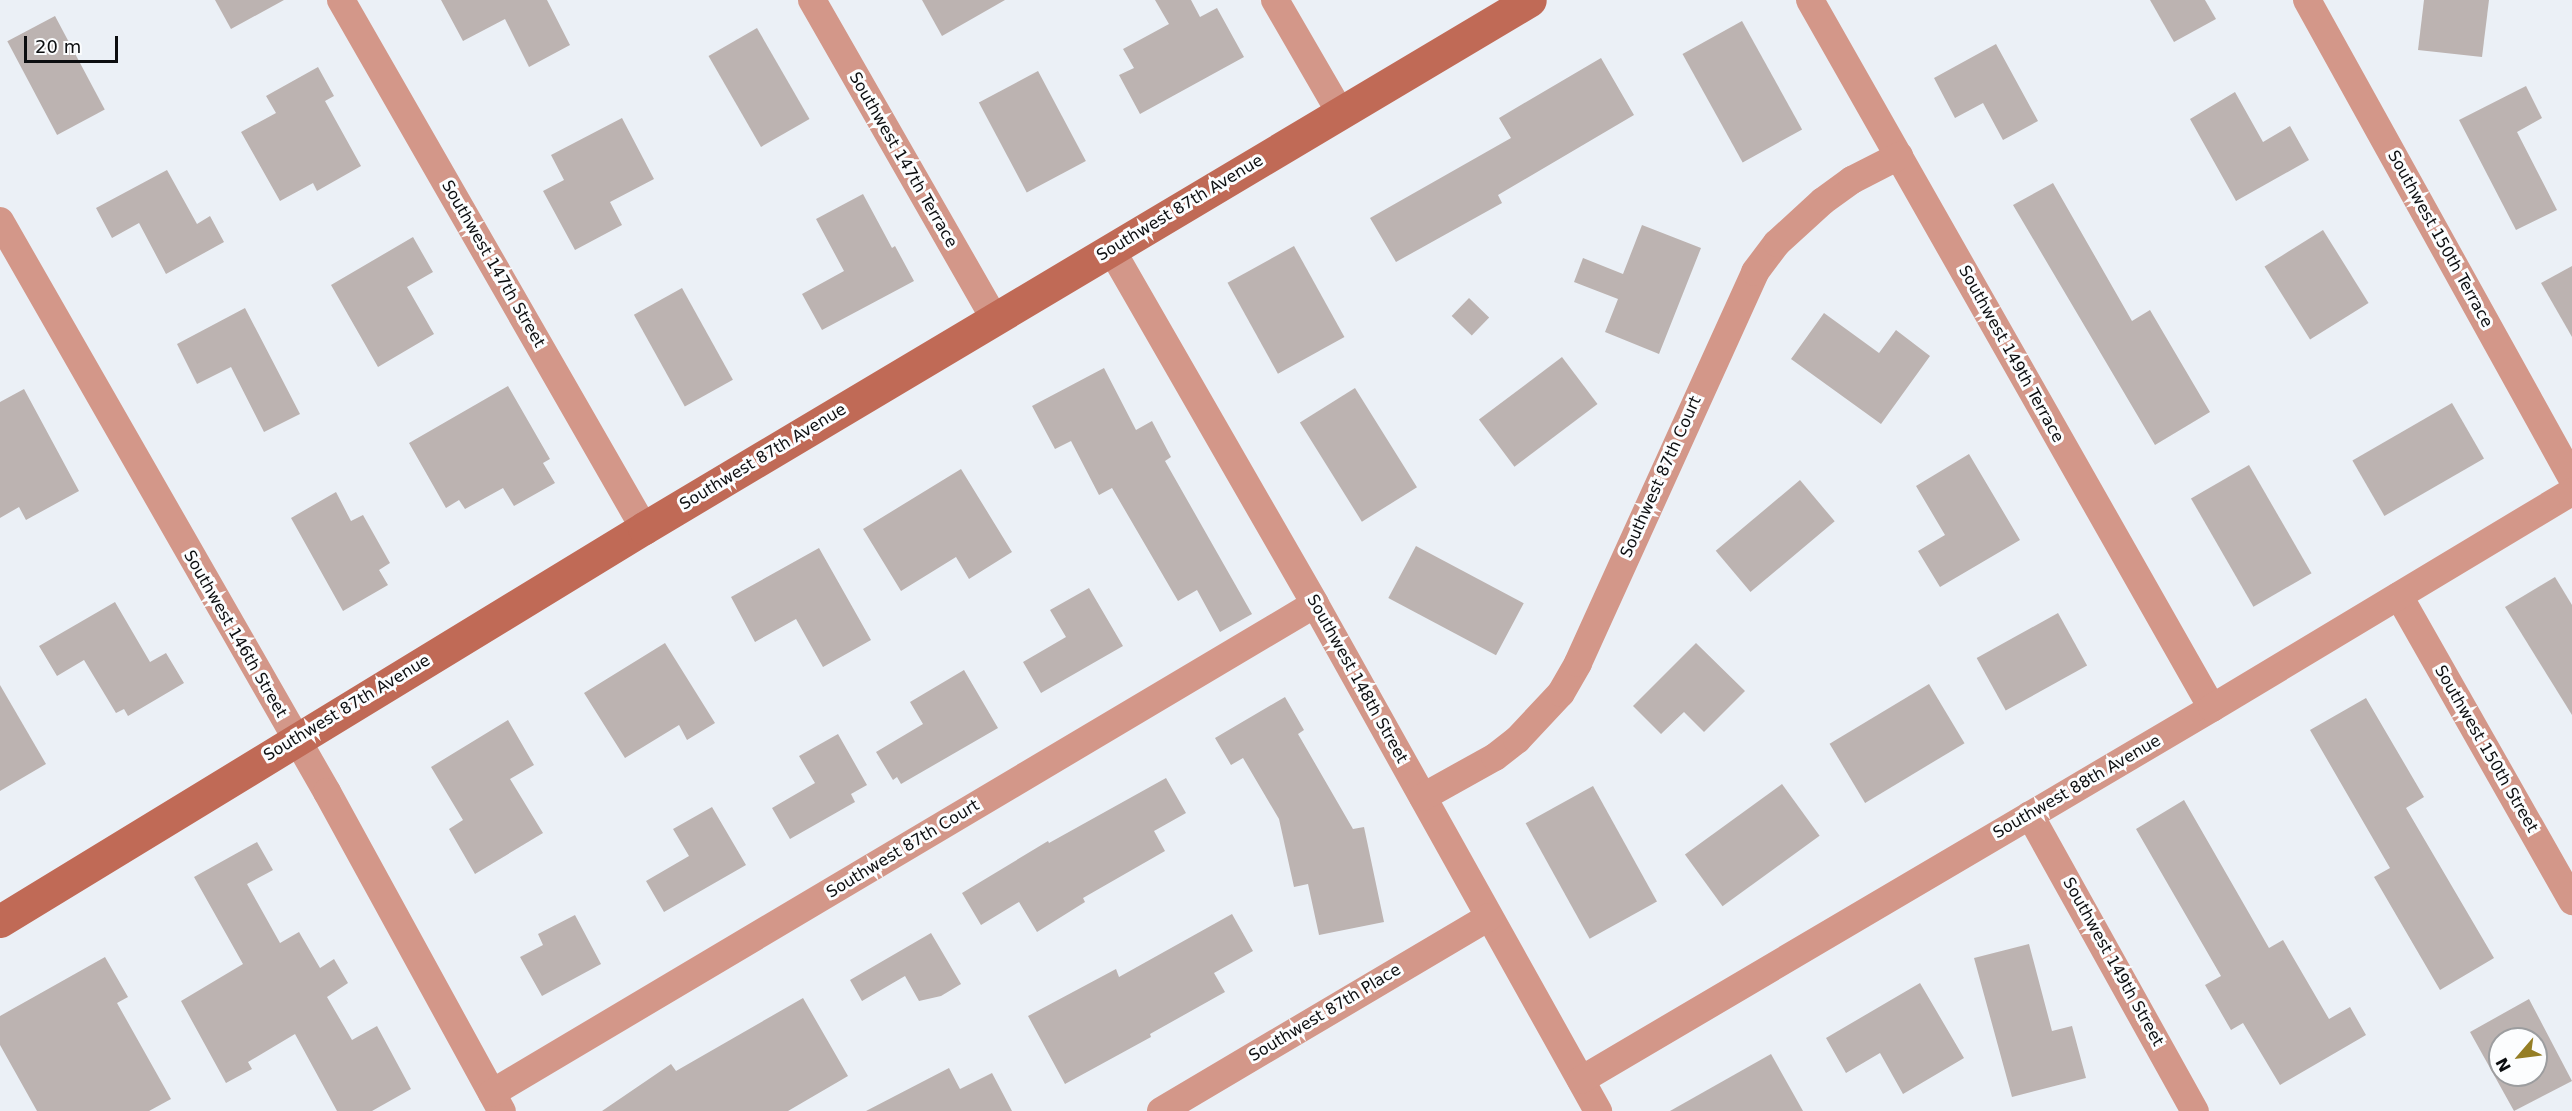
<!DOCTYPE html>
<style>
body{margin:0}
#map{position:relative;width:2572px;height:1111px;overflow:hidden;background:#ebf0f6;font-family:"DejaVu Sans",sans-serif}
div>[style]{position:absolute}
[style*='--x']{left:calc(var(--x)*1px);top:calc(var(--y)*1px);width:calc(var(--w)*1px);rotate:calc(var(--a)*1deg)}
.building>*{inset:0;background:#bcb3b1;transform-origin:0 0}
.street>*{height:28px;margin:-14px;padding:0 14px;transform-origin:14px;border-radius:14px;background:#d39789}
.secondary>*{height:33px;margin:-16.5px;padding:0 16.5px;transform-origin:16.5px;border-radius:16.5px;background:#c06a56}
span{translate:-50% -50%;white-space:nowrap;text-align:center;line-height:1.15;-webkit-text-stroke:6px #fcfdfe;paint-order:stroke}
.street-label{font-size:16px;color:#0c0e10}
.north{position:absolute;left:2488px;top:1027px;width:60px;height:60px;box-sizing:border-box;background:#fcfdfe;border:2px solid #9c9d9f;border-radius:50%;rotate:242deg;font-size:16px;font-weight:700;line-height:24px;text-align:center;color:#0c0e10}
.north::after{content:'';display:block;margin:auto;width:21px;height:27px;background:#957e25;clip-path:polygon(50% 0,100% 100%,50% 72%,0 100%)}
.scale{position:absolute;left:24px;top:36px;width:94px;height:27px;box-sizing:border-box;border:3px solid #0c0e10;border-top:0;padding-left:8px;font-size:18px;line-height:21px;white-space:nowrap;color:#0c0e10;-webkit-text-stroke:4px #fcfdfe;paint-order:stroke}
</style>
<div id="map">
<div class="building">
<div style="clip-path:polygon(215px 0,284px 0,231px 29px)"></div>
<div style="clip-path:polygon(441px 0,547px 0,570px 45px,529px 67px,505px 19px,463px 41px)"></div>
<div style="clip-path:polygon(922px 0,1005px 0,942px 36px)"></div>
<div style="clip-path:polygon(1155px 0,1191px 0,1200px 17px,1217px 8px,1244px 57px,1140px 114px,1119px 75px,1134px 68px,1123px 49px,1169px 24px)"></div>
<div style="clip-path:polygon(2150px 0,2205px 0,2216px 19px,2174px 42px)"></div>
<div style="clip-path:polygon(2424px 0,2489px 0,2482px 57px,2418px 50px)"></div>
<div style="left:55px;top:16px;width:106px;height:54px;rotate:62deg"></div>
<div style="left:1742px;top:21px;width:124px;height:68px;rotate:61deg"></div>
<div style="left:757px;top:28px;width:105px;height:56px;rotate:60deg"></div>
<div style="clip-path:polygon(1996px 44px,2038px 121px,2003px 140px,1983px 103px,1955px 118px,1934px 78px)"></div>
<div style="clip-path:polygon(1601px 58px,1634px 115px,1498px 195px,1502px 203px,1396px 262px,1370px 218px,1511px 138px,1499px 118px)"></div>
<div style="clip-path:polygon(318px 67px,334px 96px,325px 101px,361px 166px,317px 191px,313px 183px,280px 201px,241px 132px,276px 113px,266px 96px)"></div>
<div style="left:1038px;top:71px;width:102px;height:67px;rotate:62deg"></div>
<div style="clip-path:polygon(2526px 86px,2542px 118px,2517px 132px,2557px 210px,2516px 230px,2459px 120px)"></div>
<div style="clip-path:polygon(2235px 92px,2263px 142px,2290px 126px,2309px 160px,2236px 201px,2190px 119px)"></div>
<div style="clip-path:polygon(622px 118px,654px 179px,610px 202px,622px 225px,575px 250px,543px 191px,564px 180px,551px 155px)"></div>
<div style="clip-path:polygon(167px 170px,197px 224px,210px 216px,224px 242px,166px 274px,139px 223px,112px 238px,96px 208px)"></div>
<div style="clip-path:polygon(2053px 183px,2132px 321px,2150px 310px,2210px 412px,2155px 445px,2013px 205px)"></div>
<div style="clip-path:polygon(863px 194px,892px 248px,895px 246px,914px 281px,822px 330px,802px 294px,844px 271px,816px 219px)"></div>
<div style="clip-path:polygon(1642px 225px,1701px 248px,1659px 354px,1605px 332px,1618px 299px,1574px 282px,1583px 258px,1623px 274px)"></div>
<div style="left:2323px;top:230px;width:86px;height:69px;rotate:58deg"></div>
<div style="clip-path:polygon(413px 237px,433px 272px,407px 287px,434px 334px,378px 367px,331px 285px)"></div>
<div style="left:1294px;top:246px;width:104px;height:76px;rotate:61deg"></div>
<div style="clip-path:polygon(2572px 266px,2572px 337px,2541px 283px)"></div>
<div style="left:682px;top:288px;width:105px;height:55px;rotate:61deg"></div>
<div style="left:1469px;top:298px;width:28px;height:25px;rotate:44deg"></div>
<div style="clip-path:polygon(245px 308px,300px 414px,264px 432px,231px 367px,197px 384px,177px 344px)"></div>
<div style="clip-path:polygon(1824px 313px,1879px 353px,1896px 330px,1930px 356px,1881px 424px,1791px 359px)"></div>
<div style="left:1562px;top:357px;width:59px;height:104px;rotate:53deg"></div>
<div style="clip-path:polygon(1104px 368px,1136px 430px,1152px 421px,1171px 457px,1165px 461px,1252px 614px,1220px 632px,1197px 590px,1178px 601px,1112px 488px,1099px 495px,1071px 441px,1055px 449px,1032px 406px)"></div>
<div style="clip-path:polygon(508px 386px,550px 459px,543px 463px,555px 483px,514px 506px,503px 488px,465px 509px,459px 500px,446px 508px,409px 443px)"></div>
<div style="left:1355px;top:388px;width:117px;height:65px;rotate:58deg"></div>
<div style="clip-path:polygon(24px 389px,79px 491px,26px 520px,19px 507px,0 518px,0 402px)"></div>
<div style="left:2452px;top:403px;width:64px;height:115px;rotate:60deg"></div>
<div style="clip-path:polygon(1969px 454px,2020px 540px,1940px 587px,1918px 551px,1945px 535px,1916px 486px)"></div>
<div style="left:2249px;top:465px;width:125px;height:67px;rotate:60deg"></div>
<div style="clip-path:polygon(961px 469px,1012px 552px,969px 579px,956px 557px,901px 591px,863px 529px)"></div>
<div style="left:1800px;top:480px;width:54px;height:110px;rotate:50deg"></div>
<div style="clip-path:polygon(336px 492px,351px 521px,363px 515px,390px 563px,379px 570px,388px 585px,343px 611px,291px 518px)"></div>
<div style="left:1416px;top:546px;width:122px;height:59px;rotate:28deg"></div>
<div style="clip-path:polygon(819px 548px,871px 640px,823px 667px,796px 619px,755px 642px,731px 597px)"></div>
<div style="clip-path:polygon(2555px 577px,2572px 605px,2572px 715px,2505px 607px)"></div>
<div style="clip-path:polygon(1089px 588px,1123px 646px,1041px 693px,1023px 662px,1066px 637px,1050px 610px)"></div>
<div style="clip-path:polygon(115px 602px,150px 662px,166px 653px,184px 683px,128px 716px,124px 709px,116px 713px,84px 660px,57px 676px,39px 646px)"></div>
<div style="left:2058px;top:613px;width:60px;height:93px;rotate:61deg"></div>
<div style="clip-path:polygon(665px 643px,715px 723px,687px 740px,679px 725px,625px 758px,584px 693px)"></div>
<div style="clip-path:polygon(1696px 643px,1745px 691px,1704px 732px,1684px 712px,1661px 734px,1633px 706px)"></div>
<div style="clip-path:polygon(964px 670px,998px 728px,901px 784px,897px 777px,893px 780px,876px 752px,923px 724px,910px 702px)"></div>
<div style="left:1929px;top:684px;width:69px;height:116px;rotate:59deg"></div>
<div style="clip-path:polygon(0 685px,46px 764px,0 791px)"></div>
<div style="clip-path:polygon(1285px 697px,1304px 730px,1298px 734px,1353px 829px,1364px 827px,1384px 922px,1319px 935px,1308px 884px,1294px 887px,1279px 819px,1243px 758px,1231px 765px,1215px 738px)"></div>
<div style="clip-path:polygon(2366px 698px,2424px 797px,2406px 808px,2494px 958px,2440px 990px,2374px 877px,2390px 868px,2310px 730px)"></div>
<div style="clip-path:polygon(508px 720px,534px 765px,510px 779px,543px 833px,475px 874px,449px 829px,463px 820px,431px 767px)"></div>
<div style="clip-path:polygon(838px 734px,867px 785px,851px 794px,855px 802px,790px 839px,772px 808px,815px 783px,799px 756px)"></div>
<div style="clip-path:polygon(1166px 778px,1186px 813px,1154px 831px,1165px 851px,1083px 898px,1085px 902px,1037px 932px,1019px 902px,981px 925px,962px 893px,1048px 841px,1049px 843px)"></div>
<div style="left:1782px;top:784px;width:64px;height:120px;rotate:54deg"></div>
<div style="left:1593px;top:786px;width:132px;height:77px;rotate:61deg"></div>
<div style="clip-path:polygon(2184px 800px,2269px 948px,2283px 940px,2329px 1019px,2350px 1007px,2366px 1035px,2280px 1085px,2243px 1023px,2231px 1030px,2205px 985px,2221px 976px,2136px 829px)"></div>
<div style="clip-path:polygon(712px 807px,746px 865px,664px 912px,646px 881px,689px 856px,673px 829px)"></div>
<div style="clip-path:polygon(257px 842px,273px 870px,247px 884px,280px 943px,299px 932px,320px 968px,334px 959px,348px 983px,327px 997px,352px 1040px,377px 1026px,411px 1089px,372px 1111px,337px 1111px,295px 1034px,248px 1062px,252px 1069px,226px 1083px,181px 1001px,243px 964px,194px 877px)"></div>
<div style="clip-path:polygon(1232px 914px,1253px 951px,1214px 973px,1225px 992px,1150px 1034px,1151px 1037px,1065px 1084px,1028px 1016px,1116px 969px,1119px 977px)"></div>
<div style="clip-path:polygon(575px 915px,601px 964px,542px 996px,520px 957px,543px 945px,538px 934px)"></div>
<div style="clip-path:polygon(931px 933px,961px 984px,941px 996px,919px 1001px,905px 976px,862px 1001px,850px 980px)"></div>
<div style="clip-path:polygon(2029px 944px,2052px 1031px,2072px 1026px,2086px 1078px,2012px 1097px,1974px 958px)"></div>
<div style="clip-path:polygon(105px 957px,128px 997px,117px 1003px,171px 1099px,149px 1111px,37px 1111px,0 1045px,0 1016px)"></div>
<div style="clip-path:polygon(1920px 983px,1964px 1058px,1903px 1094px,1880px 1053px,1846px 1073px,1826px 1038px)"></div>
<div style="clip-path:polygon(803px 998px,848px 1076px,788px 1111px,602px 1111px,671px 1064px,676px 1071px)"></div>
<div style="clip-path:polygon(evenodd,2529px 999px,2572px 1081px,2514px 1111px,2470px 1032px,2529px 999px,2500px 1039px,2536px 1039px,2536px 1075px,2500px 1075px,2500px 1039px)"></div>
<div style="clip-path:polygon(1771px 1054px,1803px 1111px,1670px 1111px)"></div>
<div style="clip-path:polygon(949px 1068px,960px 1089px,992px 1073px,1012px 1111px,866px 1111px)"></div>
</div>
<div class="street">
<div style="--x:341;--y:0;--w:609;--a:60.15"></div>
<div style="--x:812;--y:0;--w:368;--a:60.2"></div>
<div style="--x:1275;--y:0;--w:129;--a:59.9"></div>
<div style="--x:1810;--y:0;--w:814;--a:60.41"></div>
<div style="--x:2307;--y:0;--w:547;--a:61"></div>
<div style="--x:0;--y:221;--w:658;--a:60.2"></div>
<div style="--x:327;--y:792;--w:364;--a:61.3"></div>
<div style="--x:1111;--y:249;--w:409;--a:60.1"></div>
<div style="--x:1315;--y:604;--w:581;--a:60.83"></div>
<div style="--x:2399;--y:596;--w:351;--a:60.4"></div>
<div style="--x:1423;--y:797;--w:82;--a:-29.1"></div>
<div style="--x:1495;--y:757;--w:28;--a:-38"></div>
<div style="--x:1517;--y:740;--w:64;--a:-46.9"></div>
<div style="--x:1561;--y:693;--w:34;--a:-60"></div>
<div style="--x:1578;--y:663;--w:429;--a:-65.6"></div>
<div style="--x:1755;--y:272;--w:36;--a:-53"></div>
<div style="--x:1777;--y:243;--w:62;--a:-42.4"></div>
<div style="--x:1823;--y:201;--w:36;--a:-36"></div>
<div style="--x:1852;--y:180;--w:53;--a:-27.1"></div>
<div style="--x:2030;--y:815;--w:339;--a:60.9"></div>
<div style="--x:1581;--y:1080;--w:732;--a:-30.52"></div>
<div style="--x:2212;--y:708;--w:420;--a:-31"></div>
<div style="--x:492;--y:1093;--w:957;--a:-30.72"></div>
<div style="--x:1161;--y:1111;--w:381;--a:-30.6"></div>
</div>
<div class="secondary">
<div style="--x:0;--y:921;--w:754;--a:-31.39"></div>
<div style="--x:644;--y:528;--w:1031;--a:-30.79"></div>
</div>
<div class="street-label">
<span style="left:903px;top:160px;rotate:60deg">Southwest 147th Terrace</span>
<span style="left:1180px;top:208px;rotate:-31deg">Southwest 87th Avenue</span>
<span style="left:2440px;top:239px;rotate:61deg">Southwest 150th Terrace</span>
<span style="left:493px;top:264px;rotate:60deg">Southwest 147th Street</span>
<span style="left:2011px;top:354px;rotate:61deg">Southwest 149th Terrace</span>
<span style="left:763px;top:457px;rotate:-31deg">Southwest 87th Avenue</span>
<span style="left:1661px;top:477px;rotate:-66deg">Southwest 87th Court</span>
<span style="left:235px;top:634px;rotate:60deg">Southwest 146th Street</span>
<span style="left:1357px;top:679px;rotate:61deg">Southwest 148th Street</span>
<span style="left:347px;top:708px;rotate:-31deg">Southwest 87th Avenue</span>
<span style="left:2486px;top:749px;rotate:60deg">Southwest 150th Street</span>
<span style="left:2077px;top:787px;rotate:-30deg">Southwest 88th Avenue</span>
<span style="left:903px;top:849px;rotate:-31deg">Southwest 87th Court</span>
<span style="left:2113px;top:962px;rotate:61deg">Southwest 149th Street</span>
<span style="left:1325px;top:1013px;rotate:-31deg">Southwest 87th Place</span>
</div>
<div class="north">N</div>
<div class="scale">20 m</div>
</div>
